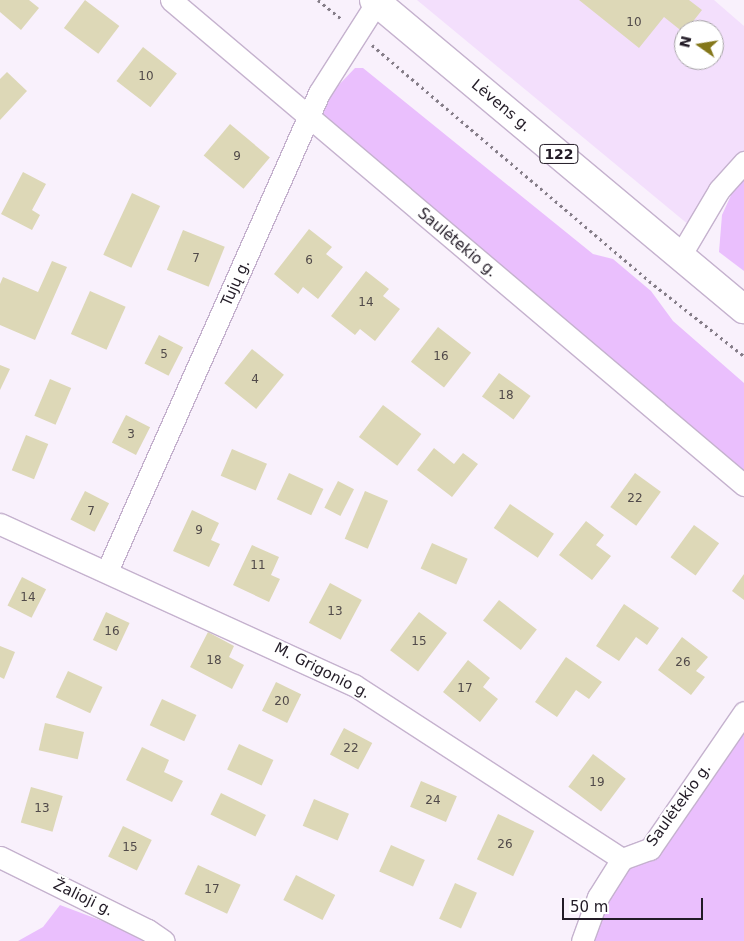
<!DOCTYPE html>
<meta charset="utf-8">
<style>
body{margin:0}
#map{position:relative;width:744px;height:941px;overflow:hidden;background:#f9f1fc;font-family:"DejaVu Sans",sans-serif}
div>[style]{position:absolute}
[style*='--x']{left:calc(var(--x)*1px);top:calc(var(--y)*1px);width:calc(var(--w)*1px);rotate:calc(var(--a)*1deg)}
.built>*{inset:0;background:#f3dffc}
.green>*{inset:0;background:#eabffd}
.building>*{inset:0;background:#ddd8b7;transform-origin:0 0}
.path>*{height:3px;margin-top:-1.5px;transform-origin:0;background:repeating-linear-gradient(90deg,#857d88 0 2.5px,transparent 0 6.5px)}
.roads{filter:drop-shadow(1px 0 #c5b2ce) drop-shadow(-1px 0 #c5b2ce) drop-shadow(0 1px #c5b2ce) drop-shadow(0 -1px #c5b2ce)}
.minor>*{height:21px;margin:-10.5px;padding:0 10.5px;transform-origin:10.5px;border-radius:10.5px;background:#fff}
.major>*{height:28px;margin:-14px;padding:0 14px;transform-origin:14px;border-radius:14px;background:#fff}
span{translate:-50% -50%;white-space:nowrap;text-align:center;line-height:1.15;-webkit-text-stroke:4px #fff;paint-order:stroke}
.number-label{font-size:12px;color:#514a4a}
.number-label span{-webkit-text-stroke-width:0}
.shield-label span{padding:1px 4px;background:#fff;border:1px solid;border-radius:4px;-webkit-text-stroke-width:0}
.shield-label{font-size:14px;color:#221b26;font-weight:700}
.street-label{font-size:15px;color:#221b26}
.north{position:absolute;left:674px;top:20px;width:50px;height:50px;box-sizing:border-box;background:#fff;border:1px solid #a7a4a8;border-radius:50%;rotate:283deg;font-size:14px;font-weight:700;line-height:20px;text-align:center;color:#221b26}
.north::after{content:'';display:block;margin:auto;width:18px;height:22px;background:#84771a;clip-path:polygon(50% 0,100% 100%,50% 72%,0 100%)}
.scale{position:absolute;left:562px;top:898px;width:141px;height:22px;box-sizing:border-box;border:2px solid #221b26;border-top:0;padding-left:6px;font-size:15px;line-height:18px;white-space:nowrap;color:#221b26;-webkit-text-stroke:4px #fff;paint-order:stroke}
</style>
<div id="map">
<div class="built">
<div style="clip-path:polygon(evenodd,417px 0,714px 0,744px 26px,744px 162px,695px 230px,417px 0,684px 30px,714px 30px,714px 60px,684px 60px,684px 30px)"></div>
</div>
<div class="green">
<div style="clip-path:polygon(355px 68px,363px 68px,593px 254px,613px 259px,651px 291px,673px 321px,744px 383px,744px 484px,309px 116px)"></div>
<div style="clip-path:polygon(744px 177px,744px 271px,719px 252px,722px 215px,737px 182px)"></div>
<div style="clip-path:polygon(744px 712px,744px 941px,582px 941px,622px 859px,650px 849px)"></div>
<div style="clip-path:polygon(60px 905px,129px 931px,151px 941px,18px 941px,43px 927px)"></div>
</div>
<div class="building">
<div style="clip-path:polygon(0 0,29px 0,39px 8px,21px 30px,0 12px)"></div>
<div style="left:85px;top:0;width:43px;height:35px;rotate:37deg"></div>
<div style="clip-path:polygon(579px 0,689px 0,702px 10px,684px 33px,664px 17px,639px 48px)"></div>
<div style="left:143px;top:47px;width:43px;height:43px;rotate:38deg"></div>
<div style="clip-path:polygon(7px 72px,27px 91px,0 120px,0 79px)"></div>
<div style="left:230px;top:124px;width:52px;height:41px;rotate:40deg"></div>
<div style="clip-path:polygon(23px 172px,46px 184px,32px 210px,40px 215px,32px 230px,1px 214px)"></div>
<div style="left:132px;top:193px;width:31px;height:68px;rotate:25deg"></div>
<div style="clip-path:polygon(309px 229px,332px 247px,326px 254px,343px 267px,318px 299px,303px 287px,298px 294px,274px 274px)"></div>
<div style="left:183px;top:230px;width:45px;height:43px;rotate:22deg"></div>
<div style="clip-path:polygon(52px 261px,67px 267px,35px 340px,0 325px,0 284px,3px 277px,38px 292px)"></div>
<div style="clip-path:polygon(366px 271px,389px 289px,383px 296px,400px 309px,375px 341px,360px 329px,355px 335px,331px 316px)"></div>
<div style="left:90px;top:291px;width:39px;height:47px;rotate:24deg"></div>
<div style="left:438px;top:327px;width:42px;height:44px;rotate:38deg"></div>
<div style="left:159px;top:335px;width:27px;height:32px;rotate:27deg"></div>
<div style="left:252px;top:349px;width:41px;height:44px;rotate:39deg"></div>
<div style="clip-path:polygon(0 365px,10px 369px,0 390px)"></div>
<div style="left:499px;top:373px;width:39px;height:29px;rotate:36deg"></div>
<div style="left:50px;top:379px;width:23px;height:40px;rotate:23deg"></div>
<div style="left:383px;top:405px;width:48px;height:40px;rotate:37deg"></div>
<div style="left:126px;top:415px;width:27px;height:31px;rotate:27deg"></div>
<div style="left:26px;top:435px;width:24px;height:38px;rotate:22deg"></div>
<div style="clip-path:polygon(434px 448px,454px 464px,463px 453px,478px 464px,452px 497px,417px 470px)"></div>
<div style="left:232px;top:449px;width:38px;height:29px;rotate:23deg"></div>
<div style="left:289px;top:473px;width:38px;height:29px;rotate:25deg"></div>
<div style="left:635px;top:473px;width:32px;height:42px;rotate:36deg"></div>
<div style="left:338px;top:481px;width:18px;height:30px;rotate:27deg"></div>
<div style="left:85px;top:491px;width:27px;height:32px;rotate:27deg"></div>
<div style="left:365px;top:491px;width:25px;height:52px;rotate:23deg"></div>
<div style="left:510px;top:504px;width:53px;height:29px;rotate:34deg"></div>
<div style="clip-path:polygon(192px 510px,219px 523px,211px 540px,220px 544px,209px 567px,173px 551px)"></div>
<div style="clip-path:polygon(586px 521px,604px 535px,596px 545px,611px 556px,592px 580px,559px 555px)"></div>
<div style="left:694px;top:525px;width:31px;height:40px;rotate:36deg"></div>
<div style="left:432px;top:543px;width:39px;height:28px;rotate:24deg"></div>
<div style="clip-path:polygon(252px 545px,279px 557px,271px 575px,280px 579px,269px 602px,233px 585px)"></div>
<div style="clip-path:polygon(744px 574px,744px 600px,732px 591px)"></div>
<div style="left:22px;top:577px;width:27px;height:32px;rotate:27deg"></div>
<div style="left:330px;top:583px;width:36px;height:45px;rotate:28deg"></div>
<div style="left:499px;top:600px;width:48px;height:26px;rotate:38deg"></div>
<div style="clip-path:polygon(624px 604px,659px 628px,647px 645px,636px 637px,619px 661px,596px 646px)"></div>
<div style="left:106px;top:612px;width:26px;height:31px;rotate:25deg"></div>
<div style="left:419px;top:612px;width:35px;height:48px;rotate:37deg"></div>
<div style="clip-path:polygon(208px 632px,234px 646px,229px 657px,244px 665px,232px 689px,190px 667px)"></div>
<div style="clip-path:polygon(682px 637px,708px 657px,696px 671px,705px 677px,691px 695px,658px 670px)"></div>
<div style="clip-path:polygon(0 646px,15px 652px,4px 679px,0 677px)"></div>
<div style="clip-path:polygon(566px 657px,602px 682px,589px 699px,576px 690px,557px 717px,535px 702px)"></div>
<div style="clip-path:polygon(468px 660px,490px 678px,483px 687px,498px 699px,480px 722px,443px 692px)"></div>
<div style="left:68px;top:671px;width:38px;height:29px;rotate:25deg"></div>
<div style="left:276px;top:682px;width:28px;height:32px;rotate:26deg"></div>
<div style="left:162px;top:699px;width:38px;height:29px;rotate:25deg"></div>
<div style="left:45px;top:723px;width:40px;height:28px;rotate:13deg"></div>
<div style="left:344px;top:728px;width:32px;height:30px;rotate:28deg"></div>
<div style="left:239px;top:744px;width:38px;height:28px;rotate:25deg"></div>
<div style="clip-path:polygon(142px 747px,169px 760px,164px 772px,183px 781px,172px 802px,126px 780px)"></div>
<div style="left:593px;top:754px;width:41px;height:41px;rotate:37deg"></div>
<div style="left:421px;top:781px;width:39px;height:28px;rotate:23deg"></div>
<div style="left:31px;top:787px;width:33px;height:37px;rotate:16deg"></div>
<div style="left:221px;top:793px;width:50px;height:24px;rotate:26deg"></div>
<div style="left:314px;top:799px;width:38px;height:29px;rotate:23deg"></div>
<div style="left:498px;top:814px;width:40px;height:50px;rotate:25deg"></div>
<div style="left:123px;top:826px;width:32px;height:34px;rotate:26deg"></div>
<div style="left:391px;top:845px;width:37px;height:29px;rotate:24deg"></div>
<div style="left:198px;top:865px;width:47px;height:32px;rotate:25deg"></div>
<div style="left:296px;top:875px;width:44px;height:28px;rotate:27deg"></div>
<div style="left:455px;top:883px;width:24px;height:39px;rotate:24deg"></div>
</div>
<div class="path">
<div style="--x:318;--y:0;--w:32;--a:39"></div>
<div style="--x:372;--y:45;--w:364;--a:40.4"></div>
<div style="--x:649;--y:281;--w:121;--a:38.3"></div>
</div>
<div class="roads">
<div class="minor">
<div style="--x:171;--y:0;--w:751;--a:40.25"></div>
<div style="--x:680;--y:256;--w:77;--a:-59.4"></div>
<div style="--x:719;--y:190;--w:38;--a:-48"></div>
<div style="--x:0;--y:524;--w:389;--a:24.5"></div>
<div style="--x:354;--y:685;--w:320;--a:33"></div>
<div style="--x:107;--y:571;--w:523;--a:-66.08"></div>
<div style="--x:319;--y:93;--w:108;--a:-57.5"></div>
<div style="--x:0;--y:857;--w:165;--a:26.3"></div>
<div style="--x:148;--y:930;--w:19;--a:35"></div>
<div style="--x:582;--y:941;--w:47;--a:-70"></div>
<div style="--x:598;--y:897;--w:45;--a:-57.7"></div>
<div style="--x:622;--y:859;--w:30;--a:-20"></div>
<div style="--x:650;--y:849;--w:166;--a:-55.5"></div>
</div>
<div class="major">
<div style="--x:374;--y:0;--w:482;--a:39.9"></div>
</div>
</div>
<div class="number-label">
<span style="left:634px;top:23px">10</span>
<span style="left:146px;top:77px">10</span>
<span style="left:237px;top:157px">9</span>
<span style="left:196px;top:259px">7</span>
<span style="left:309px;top:261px">6</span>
<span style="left:366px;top:303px">14</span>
<span style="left:164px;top:355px">5</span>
<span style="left:441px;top:357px">16</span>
<span style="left:255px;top:380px">4</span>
<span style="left:506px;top:396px">18</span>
<span style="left:131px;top:435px">3</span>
<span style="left:635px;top:499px">22</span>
<span style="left:91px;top:512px">7</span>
<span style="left:199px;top:531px">9</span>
<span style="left:258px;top:566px">11</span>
<span style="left:28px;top:598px">14</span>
<span style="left:335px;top:612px">13</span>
<span style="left:112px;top:632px">16</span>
<span style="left:419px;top:642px">15</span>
<span style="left:214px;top:661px">18</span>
<span style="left:683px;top:663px">26</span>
<span style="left:465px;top:689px">17</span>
<span style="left:282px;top:702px">20</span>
<span style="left:351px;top:749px">22</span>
<span style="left:597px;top:783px">19</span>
<span style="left:433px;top:801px">24</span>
<span style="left:42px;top:809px">13</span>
<span style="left:505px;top:845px">26</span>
<span style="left:130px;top:848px">15</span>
<span style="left:212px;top:890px">17</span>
</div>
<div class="shield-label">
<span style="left:559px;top:154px">122</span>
</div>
<div class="street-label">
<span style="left:501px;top:106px;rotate:40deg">Lėvens g.</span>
<span style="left:457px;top:243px;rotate:40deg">Saulėtekio g.</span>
<span style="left:236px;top:283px;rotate:-66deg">Tujų g.</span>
<span style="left:322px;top:671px;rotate:27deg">M. Grigonio g.</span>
<span style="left:679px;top:805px;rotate:-54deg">Saulėtekio g.</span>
<span style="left:83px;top:898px;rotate:26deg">Žalioji g.</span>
</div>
<div class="north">N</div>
<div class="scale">50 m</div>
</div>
